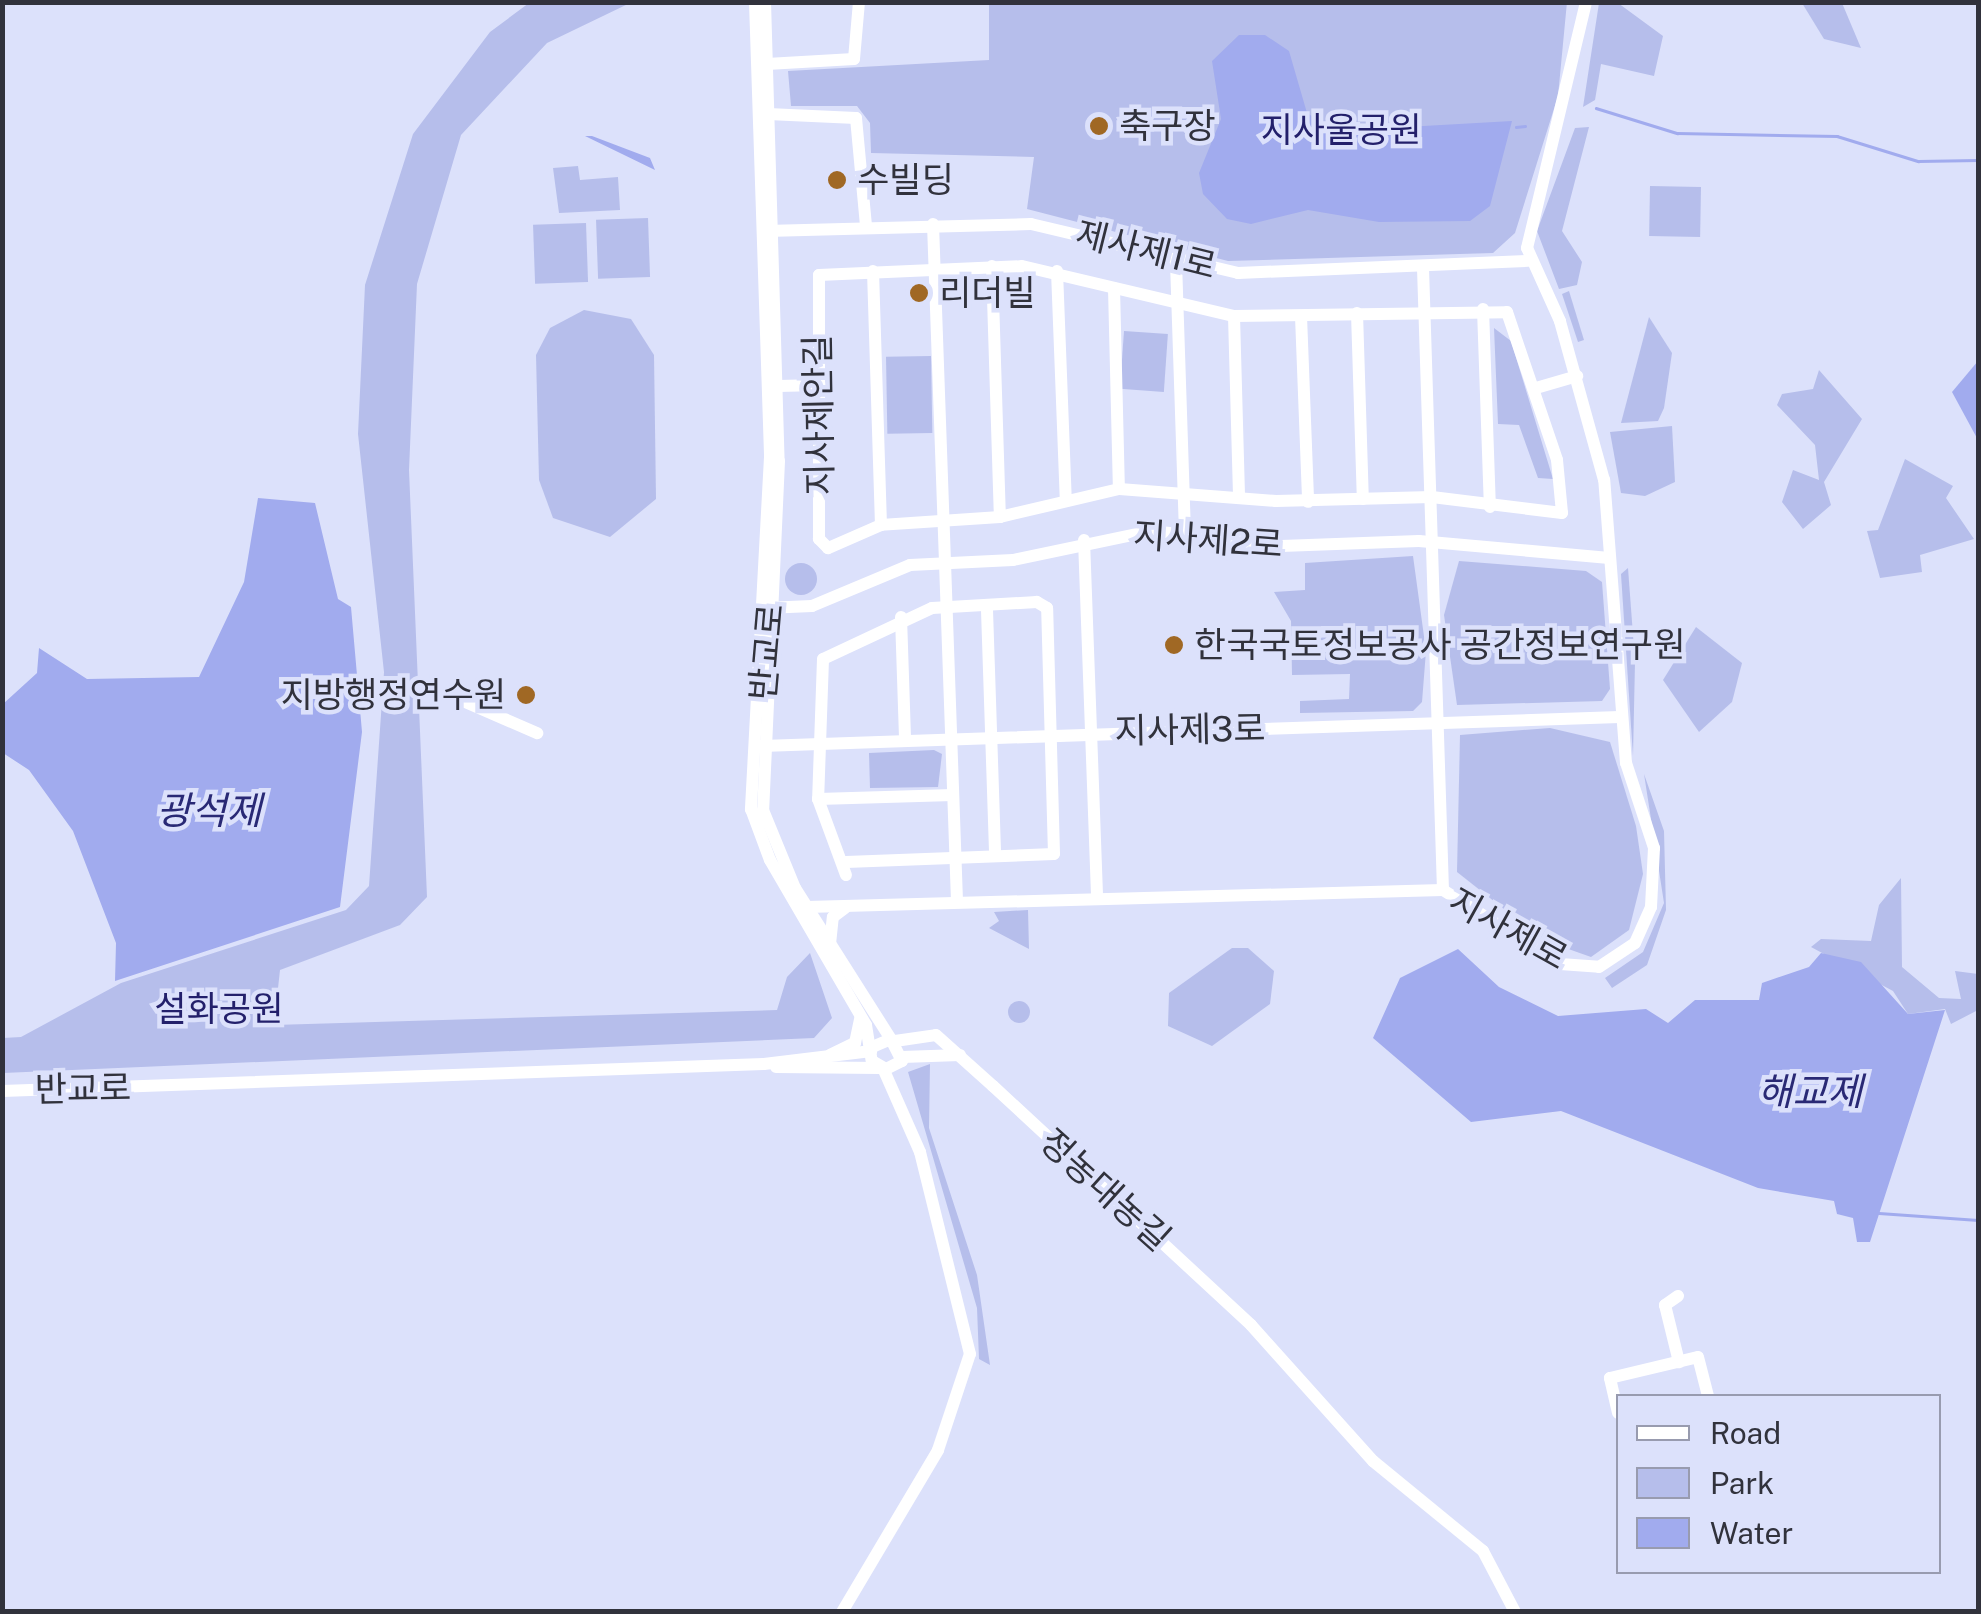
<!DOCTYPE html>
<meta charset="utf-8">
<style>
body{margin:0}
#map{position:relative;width:1981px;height:1614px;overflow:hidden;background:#dce1fb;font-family:"Public Sans","Noto Sans KR",sans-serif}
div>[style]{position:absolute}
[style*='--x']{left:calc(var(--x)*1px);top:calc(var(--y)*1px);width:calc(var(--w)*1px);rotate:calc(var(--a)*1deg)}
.green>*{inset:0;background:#b6beeb;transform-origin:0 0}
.round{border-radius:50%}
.water>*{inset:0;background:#a1abee}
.stream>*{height:2.5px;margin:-1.25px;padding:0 1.25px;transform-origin:1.25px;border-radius:1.25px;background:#a1abee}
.minor>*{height:12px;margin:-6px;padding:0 6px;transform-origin:6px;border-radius:6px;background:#fff}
.dots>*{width:28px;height:28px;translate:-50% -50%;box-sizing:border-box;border:5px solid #dce1fb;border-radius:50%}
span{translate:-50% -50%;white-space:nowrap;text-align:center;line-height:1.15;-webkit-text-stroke:9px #dce1fb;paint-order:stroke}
.poi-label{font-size:35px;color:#31323c}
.left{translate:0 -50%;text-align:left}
.right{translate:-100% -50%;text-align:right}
.park-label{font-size:35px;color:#23206b}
.street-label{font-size:35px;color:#31323c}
.water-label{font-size:38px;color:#292975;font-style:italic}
.frame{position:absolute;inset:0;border:5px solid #31323c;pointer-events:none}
.legend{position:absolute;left:1616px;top:1394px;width:325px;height:180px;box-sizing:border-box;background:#dce1fb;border:2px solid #989baf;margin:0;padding:12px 18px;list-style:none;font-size:30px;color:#31323c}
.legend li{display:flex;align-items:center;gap:20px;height:50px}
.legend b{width:50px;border:2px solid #989baf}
</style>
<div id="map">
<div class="green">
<div style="clip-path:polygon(1567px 2px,1558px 96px,1515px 233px,1493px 253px,1228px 261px,1027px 209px,1034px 157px,871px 153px,870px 123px,857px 106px,791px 106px,788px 71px,989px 60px,989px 3px)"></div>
<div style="clip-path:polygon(529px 3px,630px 3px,547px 43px,461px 135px,417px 284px,409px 470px,427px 897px,400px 925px,280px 970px,274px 1025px,777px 1010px,787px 977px,810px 953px,832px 1018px,814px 1038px,3px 1073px,3px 1038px,21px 1037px,121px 983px,346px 910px,369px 886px,384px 672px,358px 434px,365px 285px,413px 134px,490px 32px)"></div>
<div style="clip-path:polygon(1599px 3px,1618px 3px,1663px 36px,1654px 76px,1601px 64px,1595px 100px,1583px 107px)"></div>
<div style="clip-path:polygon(1802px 3px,1842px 3px,1861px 48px,1824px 39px)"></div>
<div style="clip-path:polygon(1589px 127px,1562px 231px,1582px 262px,1577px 285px,1559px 289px,1537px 231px,1575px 128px)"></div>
<div style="clip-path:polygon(578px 166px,580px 180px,618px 177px,620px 210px,559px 213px,553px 168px)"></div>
<div style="left:1650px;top:186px;width:51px;height:50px;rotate:1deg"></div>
<div style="left:648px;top:218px;width:59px;height:52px;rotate:88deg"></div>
<div style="left:586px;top:223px;width:59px;height:53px;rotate:88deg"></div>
<div style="clip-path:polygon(1569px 291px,1584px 340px,1578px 342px,1562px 294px)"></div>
<div style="clip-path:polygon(584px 310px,631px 319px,654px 355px,656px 499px,610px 537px,553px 518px,539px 480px,536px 355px,550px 328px)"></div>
<div style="clip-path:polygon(1649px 317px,1672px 353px,1664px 408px,1658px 421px,1621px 423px)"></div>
<div style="clip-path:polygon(1494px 328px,1511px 341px,1553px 479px,1538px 478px,1519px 425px,1498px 424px)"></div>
<div style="left:1124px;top:331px;width:44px;height:58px;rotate:4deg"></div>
<div style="left:931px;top:356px;width:77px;height:45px;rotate:89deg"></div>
<div style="clip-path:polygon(1819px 370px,1862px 419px,1824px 482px,1831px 505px,1803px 529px,1782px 502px,1793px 470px,1819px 480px,1815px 445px,1777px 405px,1782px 394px,1813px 389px)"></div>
<div style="clip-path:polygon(1672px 426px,1675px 482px,1645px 496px,1621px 493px,1610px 432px)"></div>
<div style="clip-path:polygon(1905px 459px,1953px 486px,1946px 498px,1974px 539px,1920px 555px,1922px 572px,1880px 578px,1867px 531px,1878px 530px)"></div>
<div style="clip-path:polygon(1413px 556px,1426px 651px,1422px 702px,1413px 711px,1300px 713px,1300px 701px,1349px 699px,1350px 674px,1292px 675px,1291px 621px,1274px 592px,1305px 590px,1305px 563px)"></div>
<div style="clip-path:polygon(1459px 561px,1586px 571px,1602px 582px,1610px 689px,1602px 701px,1457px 705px,1444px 615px)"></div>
<div class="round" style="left:785px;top:563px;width:32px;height:32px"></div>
<div style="clip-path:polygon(1628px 568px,1635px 662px,1633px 756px,1621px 574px)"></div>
<div style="clip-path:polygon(1696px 627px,1742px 663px,1732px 702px,1699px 732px,1663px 680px)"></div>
<div style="clip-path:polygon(1550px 728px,1610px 742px,1636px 826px,1643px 874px,1629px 930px,1591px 957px,1543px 940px,1457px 872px,1460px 735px)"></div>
<div style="clip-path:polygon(934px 750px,942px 754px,938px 787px,870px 788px,869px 753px)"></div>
<div style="clip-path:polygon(1644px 774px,1664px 831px,1666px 910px,1647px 965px,1612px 988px,1605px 978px,1643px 952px,1664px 903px)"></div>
<div style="clip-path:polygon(1901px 878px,1902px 967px,1939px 998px,1961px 999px,1955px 971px,1978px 974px,1978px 1010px,1951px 1024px,1945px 1009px,1908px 1014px,1893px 991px,1811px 947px,1821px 939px,1871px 941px,1879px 905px)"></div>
<div style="clip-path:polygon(1028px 910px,1029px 949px,989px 928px,999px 921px,994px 912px)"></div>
<div style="clip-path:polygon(1232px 948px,1248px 948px,1274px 971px,1270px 1004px,1212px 1046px,1168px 1026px,1169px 993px)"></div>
<div class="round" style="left:1008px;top:1001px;width:22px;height:22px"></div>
<div style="clip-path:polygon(930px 1064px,929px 1128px,977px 1275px,990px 1365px,979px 1359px,977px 1308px,908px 1072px)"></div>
</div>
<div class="water">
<div style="clip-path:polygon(1239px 35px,1265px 35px,1289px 51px,1307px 113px,1335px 131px,1512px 121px,1490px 206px,1470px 221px,1379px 222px,1308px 210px,1251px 224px,1227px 219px,1203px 194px,1199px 173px,1221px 119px,1212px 61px)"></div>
<div style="clip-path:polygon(555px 136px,592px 136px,650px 158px,655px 170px,585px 136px)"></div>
<div style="clip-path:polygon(1978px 361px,1978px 440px,1952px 392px)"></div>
<div style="clip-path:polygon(258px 498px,315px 503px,338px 599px,351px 607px,362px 732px,340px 907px,115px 981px,116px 943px,73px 831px,29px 770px,3px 753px,3px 704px,37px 673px,39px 648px,87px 679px,199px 677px,244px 582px)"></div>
<div style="clip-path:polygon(1458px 949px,1499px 987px,1558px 1016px,1646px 1009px,1668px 1023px,1695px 1000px,1759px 1000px,1762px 983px,1809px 967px,1821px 953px,1861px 962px,1908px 1014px,1945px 1010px,1870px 1242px,1857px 1242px,1853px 1218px,1837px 1214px,1834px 1201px,1758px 1188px,1561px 1111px,1471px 1122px,1373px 1038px,1400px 978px)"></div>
</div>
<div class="stream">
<div style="--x:1596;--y:108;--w:85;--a:17.2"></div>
<div style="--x:1677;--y:133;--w:160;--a:1.1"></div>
<div style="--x:1837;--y:136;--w:85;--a:17.2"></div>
<div style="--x:1918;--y:161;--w:60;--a:-1"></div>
<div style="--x:1516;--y:127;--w:9;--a:-6"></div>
<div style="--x:1879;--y:1213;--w:99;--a:4"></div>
</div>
<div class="minor">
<div style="--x:755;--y:2;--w:455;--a:88.1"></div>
<div style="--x:770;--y:457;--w:353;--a:93.1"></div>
<div style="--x:751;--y:809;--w:54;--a:69.6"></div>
<div style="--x:770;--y:860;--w:191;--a:59.8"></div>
<div style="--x:866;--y:1025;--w:36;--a:81"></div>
<div style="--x:872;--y:1061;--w:16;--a:30"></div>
<div style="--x:886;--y:1069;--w:18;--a:-27"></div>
<div style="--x:902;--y:1061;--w:25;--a:-117"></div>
<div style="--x:891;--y:1039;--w:21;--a:157"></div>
<div style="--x:765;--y:2;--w:459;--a:88.3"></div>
<div style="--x:779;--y:461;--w:349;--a:92.6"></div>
<div style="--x:763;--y:810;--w:84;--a:67.7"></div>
<div style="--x:795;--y:888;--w:179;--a:57.6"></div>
<div style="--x:767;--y:64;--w:87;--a:-3.3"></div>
<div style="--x:854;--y:59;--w:57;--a:-85"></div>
<div style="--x:768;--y:114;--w:88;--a:2.6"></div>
<div style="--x:856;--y:118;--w:108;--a:84.7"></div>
<div style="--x:933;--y:224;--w:678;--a:87.97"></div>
<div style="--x:766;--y:231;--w:265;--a:-1.5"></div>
<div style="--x:1031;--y:224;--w:213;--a:13.3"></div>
<div style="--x:1238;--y:273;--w:290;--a:-2.4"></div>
<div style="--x:1176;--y:262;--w:270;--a:88.1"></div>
<div style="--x:992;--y:266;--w:251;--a:88.2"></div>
<div style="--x:1022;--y:266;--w:218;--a:13.3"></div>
<div style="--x:1234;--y:316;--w:273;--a:-0.8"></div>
<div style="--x:1507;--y:312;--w:156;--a:71.3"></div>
<div style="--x:1557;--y:460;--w:53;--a:84.6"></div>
<div style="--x:1562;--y:513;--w:131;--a:-173"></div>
<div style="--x:1432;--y:497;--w:156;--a:178.5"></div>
<div style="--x:1276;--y:501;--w:157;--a:-175.6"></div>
<div style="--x:1119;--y:489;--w:122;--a:166.8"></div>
<div style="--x:1000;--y:517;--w:119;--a:176.2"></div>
<div style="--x:881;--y:525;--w:58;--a:156.5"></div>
<div style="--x:828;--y:548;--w:13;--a:-135"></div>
<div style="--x:819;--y:539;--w:264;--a:-90"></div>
<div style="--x:819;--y:275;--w:203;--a:-2.5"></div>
<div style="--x:1423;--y:268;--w:622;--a:88.16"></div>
<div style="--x:873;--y:271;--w:254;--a:88.2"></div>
<div style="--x:1057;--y:271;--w:230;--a:87.8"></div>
<div style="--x:1114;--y:288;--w:201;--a:88.6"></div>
<div style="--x:1483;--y:309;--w:198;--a:88"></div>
<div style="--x:1357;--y:313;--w:186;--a:88.2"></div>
<div style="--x:1234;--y:316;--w:180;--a:88.4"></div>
<div style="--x:1301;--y:316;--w:186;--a:87.8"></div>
<div style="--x:778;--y:386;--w:42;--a:-1.4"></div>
<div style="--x:1536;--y:388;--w:43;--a:-16.3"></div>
<div style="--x:1084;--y:540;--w:357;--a:87.9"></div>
<div style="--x:766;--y:608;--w:46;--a:-2.5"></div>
<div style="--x:812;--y:606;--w:106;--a:-22.7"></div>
<div style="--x:910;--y:565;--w:103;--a:-2.8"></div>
<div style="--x:1013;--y:560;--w:142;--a:-11.8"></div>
<div style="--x:1152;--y:531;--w:130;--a:6.6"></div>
<div style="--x:1281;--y:546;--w:138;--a:-2.1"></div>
<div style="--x:1419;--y:541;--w:191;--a:5.1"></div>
<div style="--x:987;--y:610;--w:246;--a:88.1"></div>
<div style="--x:901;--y:617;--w:123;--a:88.1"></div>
<div style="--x:463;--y:701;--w:81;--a:23.4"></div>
<div style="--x:760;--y:746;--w:860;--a:-1.93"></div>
<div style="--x:818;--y:799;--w:81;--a:69.8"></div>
<div style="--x:846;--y:862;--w:208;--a:-2.2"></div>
<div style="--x:1054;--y:854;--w:246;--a:-91.6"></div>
<div style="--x:1047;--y:608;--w:12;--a:-149"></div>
<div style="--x:1037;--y:602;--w:105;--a:176.7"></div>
<div style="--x:932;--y:608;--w:120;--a:154.9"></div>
<div style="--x:823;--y:659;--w:140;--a:92"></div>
<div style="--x:818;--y:799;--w:135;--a:-1.7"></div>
<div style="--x:807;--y:907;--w:636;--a:-1.53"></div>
<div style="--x:1443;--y:890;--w:138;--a:32.3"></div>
<div style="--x:1560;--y:964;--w:39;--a:4"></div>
<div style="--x:1599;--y:967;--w:43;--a:-33.7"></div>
<div style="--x:1635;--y:943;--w:39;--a:-66"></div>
<div style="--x:1651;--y:907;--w:59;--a:-87.1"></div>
<div style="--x:1654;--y:848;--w:89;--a:-108.2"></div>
<div style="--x:1626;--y:763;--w:284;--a:-94.4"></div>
<div style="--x:1604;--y:480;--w:165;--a:-105.5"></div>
<div style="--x:1560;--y:321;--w:80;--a:-114.3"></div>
<div style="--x:1527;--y:248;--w:253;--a:-76.5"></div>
<div style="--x:830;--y:944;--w:27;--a:-84"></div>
<div style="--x:833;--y:917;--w:15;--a:-37"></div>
<div style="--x:895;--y:1041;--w:41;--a:-8.3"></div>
<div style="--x:936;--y:1035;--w:76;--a:41.8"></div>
<div style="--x:993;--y:1086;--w:352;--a:42.8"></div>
<div style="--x:1251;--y:1325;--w:183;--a:48.1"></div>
<div style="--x:1373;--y:1461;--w:142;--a:39.3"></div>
<div style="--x:1483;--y:1551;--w:69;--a:62.3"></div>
<div style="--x:830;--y:1055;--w:28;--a:-26"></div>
<div style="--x:855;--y:1043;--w:25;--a:-78"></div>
<div style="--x:902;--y:1057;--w:58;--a:-2"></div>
<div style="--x:776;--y:1067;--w:104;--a:0.6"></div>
<div style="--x:2;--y:1091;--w:762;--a:-2.03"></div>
<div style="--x:764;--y:1064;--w:108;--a:-6.9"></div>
<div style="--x:1678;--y:1296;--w:16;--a:145"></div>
<div style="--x:1665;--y:1305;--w:59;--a:76.2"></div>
<div style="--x:1618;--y:1413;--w:36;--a:-103"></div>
<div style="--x:1610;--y:1378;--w:90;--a:-13.4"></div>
<div style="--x:1698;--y:1357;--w:40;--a:75.6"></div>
<div style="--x:842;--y:1612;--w:188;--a:-59.3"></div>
<div style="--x:938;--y:1450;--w:101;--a:-71.6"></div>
<div style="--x:970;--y:1354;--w:208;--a:-103.9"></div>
<div style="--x:920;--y:1152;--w:92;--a:-113.8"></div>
</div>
<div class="dots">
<div style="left:1099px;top:126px;background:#a06824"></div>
<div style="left:837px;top:180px;background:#a06824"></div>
<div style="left:919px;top:293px;background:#a06824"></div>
<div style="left:1174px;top:645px;background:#a06824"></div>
<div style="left:526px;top:695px;background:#a06824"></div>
</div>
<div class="poi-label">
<span class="left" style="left:1119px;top:126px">축구장</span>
<span class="left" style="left:857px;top:180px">수빌딩</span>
<span class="left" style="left:939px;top:293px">리더빌</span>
<span class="left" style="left:1194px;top:645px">한국국토정보공사 공간정보연구원</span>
<span class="right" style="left:506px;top:695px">지방행정연수원</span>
</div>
<div class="park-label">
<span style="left:1341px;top:130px">지사울공원</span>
<span style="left:219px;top:1009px">설화공원</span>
</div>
<div class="street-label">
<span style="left:1146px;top:250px;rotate:14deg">제사제1로</span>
<span style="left:819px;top:415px;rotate:-91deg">지사제안길</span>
<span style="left:1208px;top:540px;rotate:4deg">지사제2로</span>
<span style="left:767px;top:652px;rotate:-85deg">반교로</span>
<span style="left:1190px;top:730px;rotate:-1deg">지사제3로</span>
<span style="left:1508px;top:929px;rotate:29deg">지사제로</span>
<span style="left:83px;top:1089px;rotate:-1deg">반교로</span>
<span style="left:1105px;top:1190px;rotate:42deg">정농대농길</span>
</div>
<div class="water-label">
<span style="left:209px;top:811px">광석제</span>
<span style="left:1810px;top:1092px">해교제</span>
</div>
<div class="frame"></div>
<ul class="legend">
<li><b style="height:12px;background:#fff"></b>Road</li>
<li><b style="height:28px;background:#b6beeb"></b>Park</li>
<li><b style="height:28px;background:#a1abee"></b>Water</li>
</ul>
</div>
